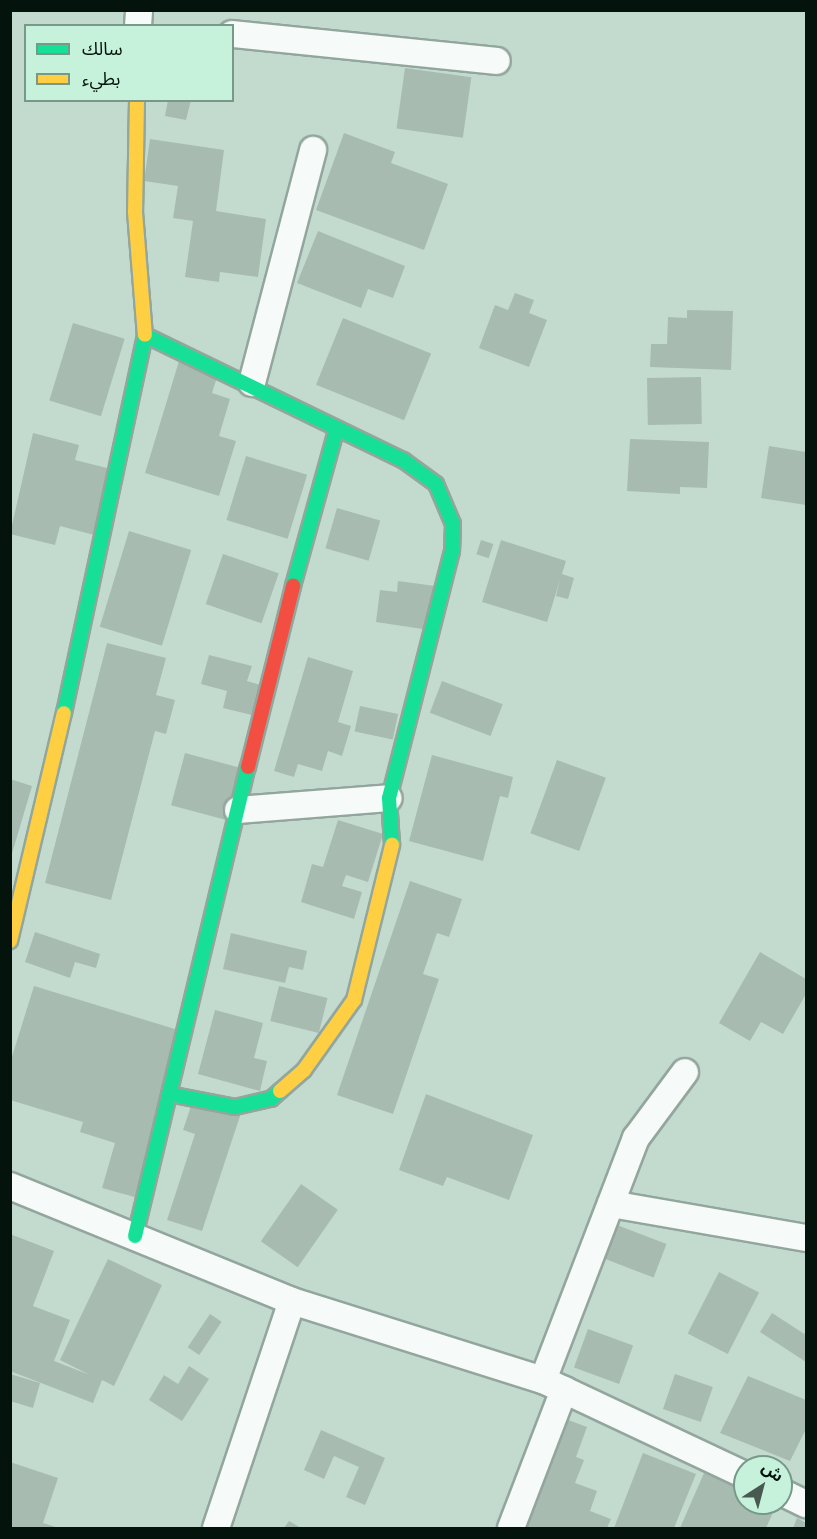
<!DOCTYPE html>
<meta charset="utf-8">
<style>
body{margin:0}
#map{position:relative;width:817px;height:1539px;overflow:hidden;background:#c3dbcf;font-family:Cabin,"Noto Sans Arabic",sans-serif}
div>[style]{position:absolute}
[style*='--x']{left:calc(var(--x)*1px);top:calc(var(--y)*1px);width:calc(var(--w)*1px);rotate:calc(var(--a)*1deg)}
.building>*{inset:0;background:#a8bbb1;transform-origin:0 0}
.roads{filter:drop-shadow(2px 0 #93a69d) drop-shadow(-2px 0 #93a69d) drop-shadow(0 2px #93a69d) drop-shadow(0 -2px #93a69d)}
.street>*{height:26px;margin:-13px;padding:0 13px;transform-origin:13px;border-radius:13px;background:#f6faf8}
.fast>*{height:14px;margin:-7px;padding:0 7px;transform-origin:7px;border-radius:7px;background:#16e098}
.slow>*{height:14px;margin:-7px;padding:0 7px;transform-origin:7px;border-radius:7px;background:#ffcf43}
.jam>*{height:14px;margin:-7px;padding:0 7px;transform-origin:7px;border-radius:7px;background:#f24e42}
span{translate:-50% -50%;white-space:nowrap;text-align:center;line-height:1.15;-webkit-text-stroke:5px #c6f2dc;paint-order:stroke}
.frame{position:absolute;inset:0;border:12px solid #04130c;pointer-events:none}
.legend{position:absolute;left:24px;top:24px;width:210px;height:78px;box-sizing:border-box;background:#c6f2dc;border:2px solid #789989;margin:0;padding:8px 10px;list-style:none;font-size:18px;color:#04130c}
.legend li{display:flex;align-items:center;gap:12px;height:30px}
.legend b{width:30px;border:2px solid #789989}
.north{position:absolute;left:733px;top:1455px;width:60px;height:60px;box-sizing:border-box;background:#c6f2dc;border:2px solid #789989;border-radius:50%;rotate:36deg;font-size:16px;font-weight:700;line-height:24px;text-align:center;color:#04130c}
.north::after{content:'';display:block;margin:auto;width:21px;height:27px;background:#475950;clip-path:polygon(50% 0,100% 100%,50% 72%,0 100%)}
</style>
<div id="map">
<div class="building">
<div style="left:405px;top:68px;width:67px;height:61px;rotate:8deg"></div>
<div style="clip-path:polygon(168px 100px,191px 100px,186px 120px,165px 116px)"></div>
<div style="clip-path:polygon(344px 133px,395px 152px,391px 163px,448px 184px,424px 250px,316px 210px)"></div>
<div style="clip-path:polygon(150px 139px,224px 150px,216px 211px,266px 219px,258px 277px,220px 272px,219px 282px,185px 277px,193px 221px,173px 218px,178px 186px,144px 181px)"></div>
<div style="clip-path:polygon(318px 231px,405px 266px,393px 298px,368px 289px,361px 308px,297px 283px)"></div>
<div style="clip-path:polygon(515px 293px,534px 300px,529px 313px,547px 320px,529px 367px,479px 348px,495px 305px,508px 310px)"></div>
<div style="clip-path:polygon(687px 310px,733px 311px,731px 370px,650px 367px,651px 344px,667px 344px,668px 317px,687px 318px)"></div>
<div style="left:343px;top:318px;width:95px;height:72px;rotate:22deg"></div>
<div style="left:73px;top:323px;width:54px;height:81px;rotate:17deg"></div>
<div style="clip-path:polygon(179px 361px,218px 374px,212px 393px,230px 399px,219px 436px,236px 441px,219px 496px,145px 473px)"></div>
<div style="left:701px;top:377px;width:47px;height:54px;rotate:89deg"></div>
<div style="clip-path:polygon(33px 433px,79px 445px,75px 460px,115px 470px,98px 536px,60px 526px,55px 545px,10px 534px)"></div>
<div style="clip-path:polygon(630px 439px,709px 442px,707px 488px,680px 487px,680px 494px,627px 491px)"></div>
<div style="clip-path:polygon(769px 446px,806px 452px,806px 505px,761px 498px)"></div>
<div style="left:246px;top:456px;width:64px;height:67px;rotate:17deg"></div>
<div style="left:337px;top:508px;width:45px;height:42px;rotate:16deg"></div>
<div style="left:129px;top:531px;width:65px;height:100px;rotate:17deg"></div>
<div style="left:481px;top:540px;width:13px;height:15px;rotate:18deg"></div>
<div style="clip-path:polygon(501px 540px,566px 561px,562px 574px,574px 578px,568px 599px,556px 596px,560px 580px,547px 622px,482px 602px)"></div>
<div style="left:223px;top:554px;width:59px;height:53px;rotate:19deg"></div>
<div style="clip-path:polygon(398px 581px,435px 586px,429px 630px,376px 622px,380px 590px,397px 592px)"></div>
<div style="clip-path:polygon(107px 643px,166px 658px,156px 695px,175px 700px,166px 734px,155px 731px,111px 900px,45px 883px)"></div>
<div style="clip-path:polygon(209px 655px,252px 666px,247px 681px,264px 686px,256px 716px,223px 708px,227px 691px,201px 684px)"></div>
<div style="clip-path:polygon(308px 657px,353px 671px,338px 722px,351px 726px,342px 756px,328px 751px,322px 771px,298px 764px,294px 777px,274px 771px)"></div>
<div style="left:442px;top:681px;width:65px;height:34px;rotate:21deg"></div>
<div style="left:360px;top:706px;width:39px;height:26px;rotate:12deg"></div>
<div style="left:185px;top:753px;width:60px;height:54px;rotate:15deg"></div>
<div style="clip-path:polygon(432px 755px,513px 777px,508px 798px,500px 796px,483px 861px,409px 841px)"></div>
<div style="left:557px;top:760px;width:52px;height:78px;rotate:20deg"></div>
<div style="clip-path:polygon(10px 779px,32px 786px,11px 857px,10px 857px)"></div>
<div style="clip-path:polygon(338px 820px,383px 834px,368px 882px,346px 875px,342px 886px,362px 892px,354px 919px,301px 902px,312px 864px,323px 867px)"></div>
<div style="clip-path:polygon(410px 881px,462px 899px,449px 937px,437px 933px,423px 974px,439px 979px,393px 1114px,337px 1095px)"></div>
<div style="clip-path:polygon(35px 932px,100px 954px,96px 968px,75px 962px,70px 978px,25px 962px)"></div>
<div style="clip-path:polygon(231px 933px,307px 951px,303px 970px,289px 967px,285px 983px,223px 969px)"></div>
<div style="clip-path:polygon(760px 952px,806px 979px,806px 994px,783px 1034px,761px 1022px,750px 1041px,719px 1023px)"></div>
<div style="clip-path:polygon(34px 986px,188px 1033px,138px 1198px,102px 1188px,115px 1143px,80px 1132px,83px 1122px,10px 1100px,10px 1063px)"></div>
<div style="left:279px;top:986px;width:50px;height:36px;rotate:14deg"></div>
<div style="clip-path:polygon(215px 1010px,263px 1023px,254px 1058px,267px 1061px,260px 1091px,198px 1074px)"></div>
<div style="clip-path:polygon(195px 1094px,242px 1110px,202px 1231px,167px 1220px,195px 1134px,183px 1130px)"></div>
<div style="clip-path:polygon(426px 1094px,533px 1135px,509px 1200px,447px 1177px,443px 1186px,399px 1170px)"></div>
<div style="left:301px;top:1184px;width:45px;height:70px;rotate:35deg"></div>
<div style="left:617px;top:1225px;width:53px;height:36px;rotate:21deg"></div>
<div style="clip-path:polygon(10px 1234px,54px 1251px,33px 1306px,70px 1320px,54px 1361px,90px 1375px,60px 1360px,108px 1259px,162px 1285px,114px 1386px,102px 1380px,93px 1403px,10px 1371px)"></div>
<div style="left:719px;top:1272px;width:45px;height:69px;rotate:27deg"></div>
<div style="clip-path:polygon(772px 1313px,806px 1335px,806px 1362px,760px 1332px)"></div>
<div style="left:210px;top:1314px;width:14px;height:40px;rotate:34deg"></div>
<div style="left:588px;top:1329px;width:48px;height:41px;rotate:20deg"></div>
<div style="clip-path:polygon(189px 1366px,209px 1379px,182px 1421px,149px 1400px,164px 1375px,178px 1384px)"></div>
<div style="clip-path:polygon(10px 1374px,40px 1383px,33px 1408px,10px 1401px)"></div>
<div style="left:675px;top:1374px;width:40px;height:37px;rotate:19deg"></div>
<div style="clip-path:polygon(748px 1376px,806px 1400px,806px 1429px,790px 1461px,720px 1433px)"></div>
<div style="clip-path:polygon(563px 1418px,587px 1427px,576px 1457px,584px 1460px,575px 1483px,597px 1491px,590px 1511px,611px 1519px,607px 1528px,519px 1528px)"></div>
<div style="clip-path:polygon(321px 1430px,385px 1458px,365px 1505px,346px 1497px,359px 1467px,334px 1456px,324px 1479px,304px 1470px)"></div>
<div style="clip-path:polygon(643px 1453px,696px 1474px,674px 1528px,614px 1528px)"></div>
<div style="clip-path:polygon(10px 1462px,58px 1478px,43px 1523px,59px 1528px,10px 1528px)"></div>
<div style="clip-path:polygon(704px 1473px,745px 1491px,745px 1503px,776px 1506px,766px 1528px,680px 1528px)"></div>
<div style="clip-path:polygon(797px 1518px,806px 1523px,806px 1528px,793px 1528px)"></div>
<div style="clip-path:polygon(289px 1521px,301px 1528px,284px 1528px)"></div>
</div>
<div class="roads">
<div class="street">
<div style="--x:138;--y:26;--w:16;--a:-86"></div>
<div style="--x:232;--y:34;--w:266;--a:5.8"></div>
<div style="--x:252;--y:383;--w:241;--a:-75.3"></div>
<div style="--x:238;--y:810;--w:151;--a:-4.5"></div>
<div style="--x:10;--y:1186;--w:305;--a:22.2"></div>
<div style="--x:292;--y:1301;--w:263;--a:17.5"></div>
<div style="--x:543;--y:1380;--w:223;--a:25.2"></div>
<div style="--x:611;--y:1204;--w:198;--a:9.9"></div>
<div style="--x:543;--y:1380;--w:259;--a:-69"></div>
<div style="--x:636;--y:1138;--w:82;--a:-53.4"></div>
<div style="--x:781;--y:1492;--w:28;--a:26"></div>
<div style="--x:216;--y:1528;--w:239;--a:-71.5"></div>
<div style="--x:511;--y:1528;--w:148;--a:-69"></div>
</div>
<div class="fast">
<div style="--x:145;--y:335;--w:287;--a:25.9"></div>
<div style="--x:403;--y:460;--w:41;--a:36"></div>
<div style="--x:436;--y:484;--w:43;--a:67"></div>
<div style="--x:453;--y:524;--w:27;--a:92"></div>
<div style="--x:452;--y:551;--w:255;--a:104.3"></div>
<div style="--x:389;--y:798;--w:47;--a:86.3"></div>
<div style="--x:293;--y:586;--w:161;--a:-74.5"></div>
<div style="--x:64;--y:713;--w:387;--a:-77.9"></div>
<div style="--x:169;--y:1094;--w:67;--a:11.1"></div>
<div style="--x:235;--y:1107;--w:37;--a:-13"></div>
<div style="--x:271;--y:1099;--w:12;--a:-42"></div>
<div style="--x:135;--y:1236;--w:482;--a:-76.5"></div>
</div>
<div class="slow">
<div style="--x:137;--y:100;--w:112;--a:91"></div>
<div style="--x:135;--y:212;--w:123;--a:85.4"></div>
<div style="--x:10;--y:941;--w:234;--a:-76.7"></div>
<div style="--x:280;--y:1091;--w:32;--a:-41"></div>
<div style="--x:304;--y:1070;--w:86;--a:-54.5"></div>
<div style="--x:354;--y:1000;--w:160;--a:-76.2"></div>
</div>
<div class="jam">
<div style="--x:248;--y:767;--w:187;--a:-76"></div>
</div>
</div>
<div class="frame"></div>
<ul class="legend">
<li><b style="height:8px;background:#16e098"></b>سالك</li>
<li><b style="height:8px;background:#ffcf43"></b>بطيء</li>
</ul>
<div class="north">ش</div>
</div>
